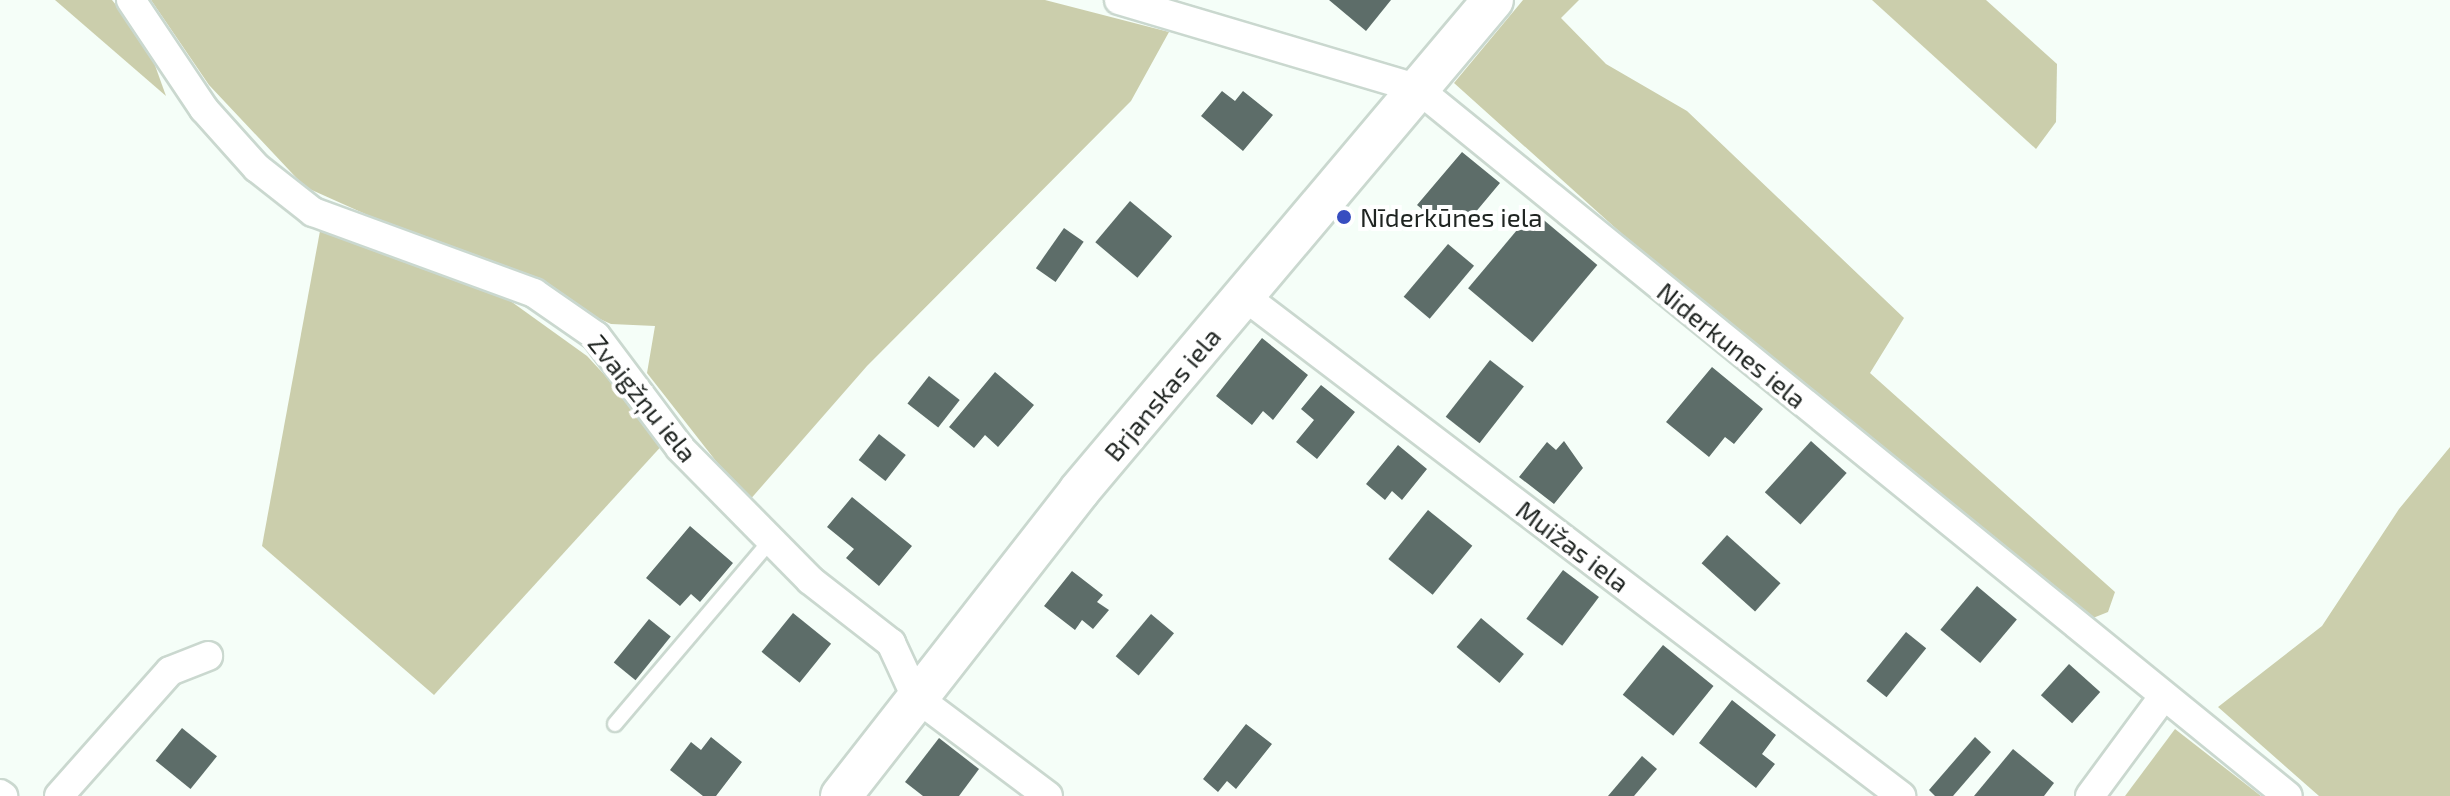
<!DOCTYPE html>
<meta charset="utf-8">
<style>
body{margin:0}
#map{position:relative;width:2450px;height:796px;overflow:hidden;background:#f5fef8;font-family:"Exo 2",sans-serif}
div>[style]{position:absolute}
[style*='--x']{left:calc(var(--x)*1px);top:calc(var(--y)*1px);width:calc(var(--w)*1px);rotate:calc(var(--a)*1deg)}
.green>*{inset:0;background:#cbceac}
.building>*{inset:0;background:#5d6d69;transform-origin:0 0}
.roads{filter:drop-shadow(2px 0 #cad8cf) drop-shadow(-2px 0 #cad8cf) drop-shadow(0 2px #cad8cf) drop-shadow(0 -2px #cad8cf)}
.lane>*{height:14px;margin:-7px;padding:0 7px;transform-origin:7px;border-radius:7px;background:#fff}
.street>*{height:28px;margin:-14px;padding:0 14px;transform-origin:14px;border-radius:14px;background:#fff}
.secondary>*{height:40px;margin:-20px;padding:0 20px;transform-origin:20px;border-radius:20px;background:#fff}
.dots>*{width:22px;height:22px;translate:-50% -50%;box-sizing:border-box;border:4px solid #fff;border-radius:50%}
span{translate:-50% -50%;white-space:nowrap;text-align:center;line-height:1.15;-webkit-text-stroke:8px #fff;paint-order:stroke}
.poi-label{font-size:26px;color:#1f2421}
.left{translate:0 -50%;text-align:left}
.street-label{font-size:26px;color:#1f2421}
</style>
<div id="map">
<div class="green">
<div style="clip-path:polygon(55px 0,112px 0,147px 43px,166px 96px)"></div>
<div style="clip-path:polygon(151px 0,1045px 0,1169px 32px,1131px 101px,867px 366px,748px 502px,647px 373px,655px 326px,611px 324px,305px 187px,209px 85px)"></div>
<div style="clip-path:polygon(1523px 0,1579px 0,1561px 18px,1606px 64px,1687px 111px,1904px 318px,1870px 373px,2115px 592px,2108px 612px,2063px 630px,1454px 83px)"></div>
<div style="clip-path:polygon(1872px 0,1986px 0,2057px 64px,2056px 122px,2036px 149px)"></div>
<div style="clip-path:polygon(320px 231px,495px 290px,587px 356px,666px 441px,434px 695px,262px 546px)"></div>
<div style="clip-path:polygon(2450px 447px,2450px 796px,2319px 796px,2218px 707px,2322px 626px,2399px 509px)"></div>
<div style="clip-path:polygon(2175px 729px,2261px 796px,2125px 796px)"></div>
</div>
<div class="building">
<div style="clip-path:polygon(1329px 0,1391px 0,1366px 31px)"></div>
<div style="clip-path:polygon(1222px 91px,1235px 101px,1243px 91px,1273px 115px,1243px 151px,1201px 116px)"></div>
<div style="clip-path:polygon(1462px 152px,1500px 183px,1469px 220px,1458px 210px,1444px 227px,1417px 205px)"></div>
<div style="left:1130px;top:201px;width:55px;height:54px;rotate:40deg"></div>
<div style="left:1533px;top:211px;width:84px;height:101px;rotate:40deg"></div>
<div style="left:1064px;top:228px;width:24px;height:49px;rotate:35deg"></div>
<div style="left:1448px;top:244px;width:34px;height:69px;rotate:40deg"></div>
<div style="clip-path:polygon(1262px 338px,1308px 375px,1273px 420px,1263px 411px,1252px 425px,1216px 396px)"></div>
<div style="left:1490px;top:360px;width:43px;height:72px;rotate:38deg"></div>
<div style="clip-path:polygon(1712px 367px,1763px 409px,1734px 444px,1725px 437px,1709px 457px,1666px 422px)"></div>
<div style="clip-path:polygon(995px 372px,1034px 405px,998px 447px,985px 435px,974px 448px,949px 427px)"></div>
<div style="left:929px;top:376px;width:39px;height:35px;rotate:38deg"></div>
<div style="clip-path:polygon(1321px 385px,1355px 412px,1317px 459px,1296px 442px,1314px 420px,1301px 409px)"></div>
<div style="left:879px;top:434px;width:34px;height:33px;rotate:38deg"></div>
<div style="clip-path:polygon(1564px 441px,1583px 468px,1554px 504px,1519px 477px,1547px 442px,1556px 450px)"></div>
<div style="left:1811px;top:441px;width:48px;height:69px;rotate:42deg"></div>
<div style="clip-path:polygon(1398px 445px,1427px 469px,1402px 500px,1392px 491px,1385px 500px,1366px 484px)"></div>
<div style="clip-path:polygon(852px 497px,912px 546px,879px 586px,846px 558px,854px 549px,827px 527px)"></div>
<div style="left:1428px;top:510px;width:57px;height:63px;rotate:39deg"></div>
<div style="clip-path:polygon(690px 526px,733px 563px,700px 602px,691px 594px,680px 606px,646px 578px)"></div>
<div style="left:1727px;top:535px;width:72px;height:38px;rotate:42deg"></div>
<div style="left:1563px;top:570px;width:45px;height:61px;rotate:37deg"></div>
<div style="clip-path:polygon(1072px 571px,1103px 595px,1097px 602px,1109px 610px,1093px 629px,1082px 620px,1075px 630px,1044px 606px)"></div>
<div style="left:1977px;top:586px;width:52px;height:57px;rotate:40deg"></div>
<div style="left:793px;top:613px;width:49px;height:50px;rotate:39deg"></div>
<div style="left:1151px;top:614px;width:30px;height:55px;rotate:40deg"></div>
<div style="left:1481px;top:618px;width:56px;height:38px;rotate:40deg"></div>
<div style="left:649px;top:619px;width:28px;height:56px;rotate:39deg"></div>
<div style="left:1906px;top:632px;width:26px;height:63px;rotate:39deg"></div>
<div style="left:1663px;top:645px;width:65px;height:64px;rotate:39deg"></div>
<div style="left:2069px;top:664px;width:42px;height:42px;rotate:42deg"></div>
<div style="clip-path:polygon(1732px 700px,1776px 735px,1762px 754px,1775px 764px,1756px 788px,1699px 743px)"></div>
<div style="clip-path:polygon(1246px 724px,1272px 744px,1236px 789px,1227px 781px,1218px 792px,1203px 779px)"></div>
<div style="left:182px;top:728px;width:45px;height:42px;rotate:39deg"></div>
<div style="clip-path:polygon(711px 737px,742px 762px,716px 796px,703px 796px,670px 770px,691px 742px,701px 750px)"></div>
<div style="clip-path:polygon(1975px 737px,1991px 752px,1953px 796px,1935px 796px,1929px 790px)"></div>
<div style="clip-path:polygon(939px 738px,979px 769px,959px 796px,923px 796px,905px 782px)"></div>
<div style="clip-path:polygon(2013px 749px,2054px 783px,2044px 796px,1974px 796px)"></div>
<div style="clip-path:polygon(1642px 756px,1657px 769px,1634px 796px,1608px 796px)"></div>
</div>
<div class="roads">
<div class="lane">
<div style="--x:615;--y:724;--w:241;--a:-49.7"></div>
</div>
<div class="street">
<div style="--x:131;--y:0;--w:131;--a:56.2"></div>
<div style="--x:204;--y:109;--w:79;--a:48.1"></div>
<div style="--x:257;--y:168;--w:71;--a:38.2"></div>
<div style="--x:313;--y:212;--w:235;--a:20.1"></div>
<div style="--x:534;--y:293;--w:75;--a:34.7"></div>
<div style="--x:596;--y:336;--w:140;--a:53.1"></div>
<div style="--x:680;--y:448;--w:185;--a:45.4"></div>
<div style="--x:810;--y:580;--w:103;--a:37.9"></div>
<div style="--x:891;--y:643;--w:60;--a:65.2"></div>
<div style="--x:916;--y:697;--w:165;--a:36.9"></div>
<div style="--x:1119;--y:0;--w:311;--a:16.5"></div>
<div style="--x:1417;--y:88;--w:1122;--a:39.11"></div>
<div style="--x:1244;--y:296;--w:826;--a:37.27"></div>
<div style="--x:0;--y:794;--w:4;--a:34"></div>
<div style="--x:59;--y:796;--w:167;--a:-48.4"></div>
<div style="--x:170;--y:671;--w:41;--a:-21.5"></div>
<div style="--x:2090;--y:796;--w:123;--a:-53.6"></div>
</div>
<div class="secondary">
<div style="--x:841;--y:796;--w:387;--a:-52"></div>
<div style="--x:1079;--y:491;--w:642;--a:-49.86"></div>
</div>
</div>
<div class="dots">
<div style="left:1344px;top:217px;background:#374ec0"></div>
</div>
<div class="poi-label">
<span class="left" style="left:1360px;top:217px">Nīderkūnes iela</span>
</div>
<div class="street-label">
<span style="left:1732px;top:345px;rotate:39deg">Niderkunes iela</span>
<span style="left:1162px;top:394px;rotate:-50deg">Brjanskas iela</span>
<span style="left:643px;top:398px;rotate:51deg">Zvaigžņu iela</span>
<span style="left:1573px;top:546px;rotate:37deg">Muižas iela</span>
</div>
</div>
